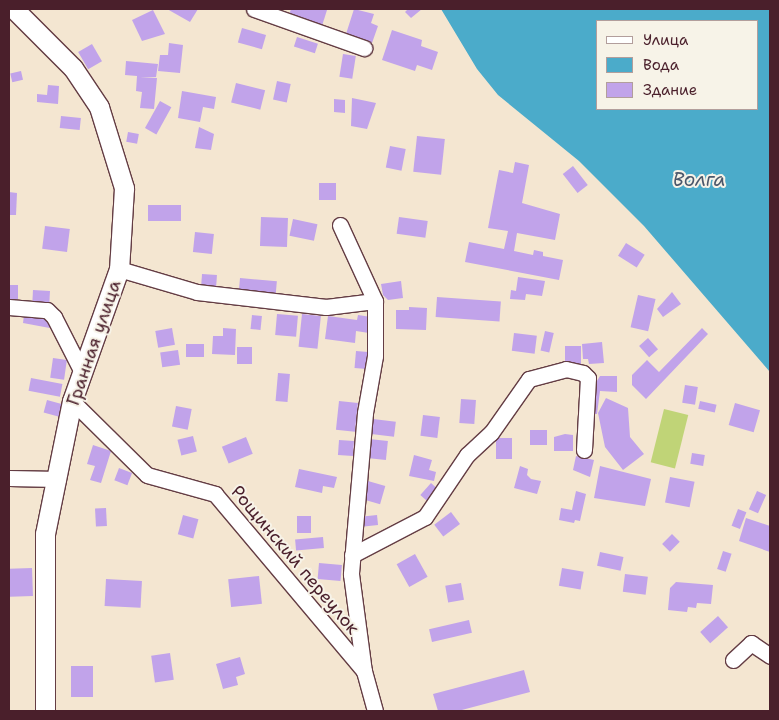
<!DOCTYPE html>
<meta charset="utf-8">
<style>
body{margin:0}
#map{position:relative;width:779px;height:720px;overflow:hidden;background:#f4e6d1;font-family:"Shantell Sans",sans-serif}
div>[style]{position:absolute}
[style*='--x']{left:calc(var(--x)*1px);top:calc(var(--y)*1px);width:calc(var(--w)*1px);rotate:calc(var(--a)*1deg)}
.green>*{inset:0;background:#c0d477;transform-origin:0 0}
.water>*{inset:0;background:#4babca}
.building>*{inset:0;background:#c1a3ea;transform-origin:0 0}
.roads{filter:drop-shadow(1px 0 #643d44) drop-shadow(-1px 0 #643d44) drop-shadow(0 1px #643d44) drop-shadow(0 -1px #643d44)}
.minor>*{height:15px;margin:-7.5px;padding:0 7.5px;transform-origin:7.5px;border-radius:7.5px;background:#fff}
.tertiary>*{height:19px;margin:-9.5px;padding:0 9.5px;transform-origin:9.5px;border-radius:9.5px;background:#fff}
span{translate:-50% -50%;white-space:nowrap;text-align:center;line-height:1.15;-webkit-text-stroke:4px #f7f3e8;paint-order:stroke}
.street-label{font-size:18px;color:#4a1f2b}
.water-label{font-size:19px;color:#4a576b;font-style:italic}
.frame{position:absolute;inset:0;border:10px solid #4a1f2b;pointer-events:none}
.legend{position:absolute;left:596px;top:20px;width:162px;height:90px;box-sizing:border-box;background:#f7f3e8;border:1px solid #b29e9c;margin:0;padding:6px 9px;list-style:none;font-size:15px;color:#4a1f2b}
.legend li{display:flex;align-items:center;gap:10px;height:25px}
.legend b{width:25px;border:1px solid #b29e9c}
</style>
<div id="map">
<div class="green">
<div style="left:664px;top:409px;width:25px;height:55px;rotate:14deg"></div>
</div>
<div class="water">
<div style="clip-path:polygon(evenodd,441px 9px,770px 9px,770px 372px,644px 226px,579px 161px,498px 95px,477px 69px,441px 9px,598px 21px,758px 21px,758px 109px,598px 109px,598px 21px)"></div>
</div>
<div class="building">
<div style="clip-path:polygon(167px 9px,198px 9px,190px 22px)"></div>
<div style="clip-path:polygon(291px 9px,322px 9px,327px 10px,321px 29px,288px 18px)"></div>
<div style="clip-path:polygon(354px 9px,374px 14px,371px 23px,378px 26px,372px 43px,346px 34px)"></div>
<div style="clip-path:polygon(408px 9px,422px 9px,411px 18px,405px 12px)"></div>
<div style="clip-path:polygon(153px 10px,165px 34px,142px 41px,132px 20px)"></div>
<div style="left:242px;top:28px;width:25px;height:15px;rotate:16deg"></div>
<div style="clip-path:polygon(392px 30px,422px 40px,421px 46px,438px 52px,432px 70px,417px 65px,415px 71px,382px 60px)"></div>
<div style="left:297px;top:37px;width:22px;height:10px;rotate:18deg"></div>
<div style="clip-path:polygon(169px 43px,183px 45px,180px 73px,158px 71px,160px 55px,168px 55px)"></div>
<div style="left:92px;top:44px;width:20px;height:16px;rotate:60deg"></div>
<div style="left:343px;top:54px;width:13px;height:23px;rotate:9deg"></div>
<div style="clip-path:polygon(126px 61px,158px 64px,156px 77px,140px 77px,157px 78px,154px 109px,140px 108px,142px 92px,136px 91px,137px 76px,125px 75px)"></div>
<div style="left:21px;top:71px;width:9px;height:11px;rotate:77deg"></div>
<div style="left:277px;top:81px;width:14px;height:19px;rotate:12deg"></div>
<div style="left:236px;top:83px;width:30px;height:20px;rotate:14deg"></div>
<div style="clip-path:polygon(48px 85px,59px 86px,58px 104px,37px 102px,37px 94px,47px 95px)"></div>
<div style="clip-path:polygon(182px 91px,216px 97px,214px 109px,203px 107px,200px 122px,178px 118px)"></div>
<div style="clip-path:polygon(352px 98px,376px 103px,367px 129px,351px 126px)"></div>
<div style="clip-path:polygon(334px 99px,345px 100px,345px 113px,334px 112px)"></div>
<div style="left:160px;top:101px;width:13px;height:31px;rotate:29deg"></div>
<div style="left:61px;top:116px;width:20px;height:12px;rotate:6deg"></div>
<div style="clip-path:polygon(199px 127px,214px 134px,211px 150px,195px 148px)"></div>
<div style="left:128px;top:132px;width:11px;height:10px;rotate:10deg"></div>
<div style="left:417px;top:136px;width:28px;height:36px;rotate:6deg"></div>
<div style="left:390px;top:146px;width:16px;height:22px;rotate:11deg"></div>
<div style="clip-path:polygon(515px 162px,529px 165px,522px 203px,560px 214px,555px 240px,517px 233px,514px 251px,533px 255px,534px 250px,543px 252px,543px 256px,563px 260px,559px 280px,465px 262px,469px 242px,504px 249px,508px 231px,488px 228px,499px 170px,513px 173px)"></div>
<div style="left:573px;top:166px;width:24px;height:13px;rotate:52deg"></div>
<div style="left:319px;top:183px;width:17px;height:17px"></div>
<div style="clip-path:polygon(9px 192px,17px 193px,16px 215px,9px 215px)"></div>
<div style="left:148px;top:205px;width:33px;height:16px"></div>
<div style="left:261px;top:217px;width:27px;height:29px;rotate:2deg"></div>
<div style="left:399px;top:217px;width:29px;height:17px;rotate:8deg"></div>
<div style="left:293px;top:219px;width:25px;height:17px;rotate:12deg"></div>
<div style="left:45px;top:226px;width:25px;height:23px;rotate:7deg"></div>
<div style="left:195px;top:232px;width:19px;height:20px;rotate:6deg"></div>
<div style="left:626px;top:243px;width:22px;height:15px;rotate:32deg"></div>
<div style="left:202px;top:274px;width:15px;height:14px;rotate:4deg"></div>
<div style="clip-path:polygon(518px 277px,545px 281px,542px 296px,526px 294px,525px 300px,510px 299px,511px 290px,516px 291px)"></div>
<div style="left:240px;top:278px;width:37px;height:16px;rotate:5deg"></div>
<div style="clip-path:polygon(401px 281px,403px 298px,388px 300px,383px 295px,381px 284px)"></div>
<div style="left:9px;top:285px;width:9px;height:14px"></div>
<div style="left:33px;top:290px;width:17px;height:13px;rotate:3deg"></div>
<div style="clip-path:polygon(672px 292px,681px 304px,663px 317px,657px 309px)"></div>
<div style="left:638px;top:295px;width:18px;height:33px;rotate:13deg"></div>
<div style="left:437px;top:297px;width:64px;height:20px;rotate:4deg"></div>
<div style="clip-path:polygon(409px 307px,427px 308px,426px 330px,396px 329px,396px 310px,409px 310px)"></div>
<div style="left:277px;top:314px;width:21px;height:21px;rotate:5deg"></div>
<div style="left:302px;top:314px;width:19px;height:33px;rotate:6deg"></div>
<div style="clip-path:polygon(24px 315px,49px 319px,55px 329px,23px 323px)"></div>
<div style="left:252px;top:315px;width:10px;height:14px;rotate:6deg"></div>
<div style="clip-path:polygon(358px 315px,371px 317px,369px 333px,356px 331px,355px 343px,325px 339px,328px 316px,357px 320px)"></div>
<div style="left:172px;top:328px;width:17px;height:17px;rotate:80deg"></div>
<div style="clip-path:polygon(223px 328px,236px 329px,235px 355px,212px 354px,213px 336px,223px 336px)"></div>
<div style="clip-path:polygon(702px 328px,708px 334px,646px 399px,632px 385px,632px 375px,647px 360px,659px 372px)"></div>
<div style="left:545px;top:331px;width:9px;height:20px;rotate:13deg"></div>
<div style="left:514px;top:333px;width:23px;height:18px;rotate:7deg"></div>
<div style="left:648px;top:338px;width:15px;height:12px;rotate:48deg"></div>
<div style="clip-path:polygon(602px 342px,604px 363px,589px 364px,588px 359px,583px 359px,582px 344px)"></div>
<div style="left:186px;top:344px;width:18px;height:13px"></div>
<div style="left:565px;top:346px;width:16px;height:19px"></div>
<div style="left:237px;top:347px;width:15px;height:17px"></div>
<div style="left:178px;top:350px;width:15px;height:18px;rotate:82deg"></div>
<div style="left:356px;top:351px;width:12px;height:17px;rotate:5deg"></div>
<div style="left:53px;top:358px;width:14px;height:20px;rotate:8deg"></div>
<div style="left:278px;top:373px;width:12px;height:28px;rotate:5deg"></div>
<div style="clip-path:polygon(600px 376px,617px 376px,617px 392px,600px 391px,597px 414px,590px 414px,592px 389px)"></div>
<div style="left:31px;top:378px;width:32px;height:13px;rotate:11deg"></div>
<div style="left:685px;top:385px;width:13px;height:18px;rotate:9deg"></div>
<div style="clip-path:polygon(606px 398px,628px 408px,630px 437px,644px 454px,623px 470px,605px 447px,598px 413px)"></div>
<div style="left:461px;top:399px;width:15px;height:24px;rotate:4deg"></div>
<div style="left:47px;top:400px;width:16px;height:13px;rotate:15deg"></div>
<div style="left:339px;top:401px;width:19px;height:29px;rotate:6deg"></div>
<div style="left:700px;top:401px;width:17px;height:8px;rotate:13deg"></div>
<div style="left:735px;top:403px;width:26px;height:23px;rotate:16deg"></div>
<div style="left:176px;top:406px;width:16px;height:21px;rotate:11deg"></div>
<div style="left:423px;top:415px;width:17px;height:21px;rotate:7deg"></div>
<div style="left:373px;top:419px;width:23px;height:15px;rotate:7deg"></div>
<div style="left:530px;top:430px;width:17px;height:15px"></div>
<div style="clip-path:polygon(565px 434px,573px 435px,573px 451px,554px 451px,554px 437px)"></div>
<div style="left:193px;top:436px;width:16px;height:16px;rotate:76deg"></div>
<div style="left:246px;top:437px;width:18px;height:26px;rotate:68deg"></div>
<div style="left:496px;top:438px;width:16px;height:21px"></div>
<div style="left:369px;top:439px;width:19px;height:19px;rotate:6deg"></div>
<div style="left:339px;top:440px;width:15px;height:15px;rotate:4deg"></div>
<div style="clip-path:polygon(93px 445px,111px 451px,101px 483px,90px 480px,95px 466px,87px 464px)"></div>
<div style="left:692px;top:453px;width:13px;height:11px;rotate:9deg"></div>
<div style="clip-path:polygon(414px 455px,432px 460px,429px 470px,436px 472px,434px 481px,409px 476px)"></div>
<div style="clip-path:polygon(576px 456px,594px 460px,590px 477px,573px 470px)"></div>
<div style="clip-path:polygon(520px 466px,528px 469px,527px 475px,531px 479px,541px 481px,537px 494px,514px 488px)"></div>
<div style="clip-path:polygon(600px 466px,651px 479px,645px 506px,594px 498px)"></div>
<div style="left:119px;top:468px;width:14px;height:13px;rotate:21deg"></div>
<div style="clip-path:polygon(299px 469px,337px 477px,334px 488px,323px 486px,322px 493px,295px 487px)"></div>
<div style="left:670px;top:477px;width:25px;height:26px;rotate:11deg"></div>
<div style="left:368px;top:481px;width:18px;height:19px;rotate:16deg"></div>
<div style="left:431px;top:483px;width:13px;height:16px;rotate:42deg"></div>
<div style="clip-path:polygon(576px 491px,586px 494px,580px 521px,575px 520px,574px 523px,559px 520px,561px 508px,572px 510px)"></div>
<div style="left:757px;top:491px;width:10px;height:20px;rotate:24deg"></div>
<div style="left:106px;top:508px;width:18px;height:11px;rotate:87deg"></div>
<div style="left:738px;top:509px;width:9px;height:18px;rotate:21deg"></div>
<div style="left:451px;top:512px;width:15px;height:21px;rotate:53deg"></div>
<div style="left:183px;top:515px;width:16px;height:20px;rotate:15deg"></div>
<div style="left:377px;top:515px;width:10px;height:14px;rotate:84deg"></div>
<div style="left:297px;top:516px;width:14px;height:17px"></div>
<div style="clip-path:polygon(746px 518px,770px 526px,770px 552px,739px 541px)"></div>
<div style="left:672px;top:534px;width:11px;height:14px;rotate:45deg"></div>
<div style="left:323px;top:537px;width:11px;height:28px;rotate:85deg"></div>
<div style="left:723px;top:551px;width:9px;height:19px;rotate:18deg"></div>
<div style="left:600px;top:552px;width:24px;height:14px;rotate:12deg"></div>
<div style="left:415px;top:554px;width:26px;height:21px;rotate:61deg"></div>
<div style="left:319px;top:563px;width:23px;height:16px;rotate:5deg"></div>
<div style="left:32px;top:568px;width:28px;height:23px;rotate:88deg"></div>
<div style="left:562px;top:568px;width:22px;height:18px;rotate:10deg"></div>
<div style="left:625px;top:574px;width:23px;height:18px;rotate:7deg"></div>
<div style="left:259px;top:576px;width:28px;height:31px;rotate:84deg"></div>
<div style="left:106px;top:579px;width:36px;height:27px;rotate:3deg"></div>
<div style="clip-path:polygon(676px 582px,713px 585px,711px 604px,697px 603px,696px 608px,688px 607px,687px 612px,668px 610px,670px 588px)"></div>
<div style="left:461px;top:583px;width:17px;height:16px;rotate:80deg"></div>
<div style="left:718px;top:616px;width:15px;height:24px;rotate:48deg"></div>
<div style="left:469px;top:620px;width:13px;height:41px;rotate:77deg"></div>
<div style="left:170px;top:653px;width:27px;height:19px;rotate:82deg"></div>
<div style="clip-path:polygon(240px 657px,245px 674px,236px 677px,238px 685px,223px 689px,216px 664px)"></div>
<div style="left:71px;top:666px;width:22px;height:31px"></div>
<div style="clip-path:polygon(524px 670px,530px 692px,458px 711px,438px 711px,433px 694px)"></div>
</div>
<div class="roads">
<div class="minor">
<div style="--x:254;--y:9;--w:117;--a:19.5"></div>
<div style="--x:340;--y:225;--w:84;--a:65.3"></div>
<div style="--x:375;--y:301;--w:55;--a:90"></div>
<div style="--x:375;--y:356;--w:58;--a:100"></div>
<div style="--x:365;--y:413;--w:162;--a:95"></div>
<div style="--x:351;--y:574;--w:98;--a:82.4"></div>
<div style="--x:364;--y:671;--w:41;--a:74.6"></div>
<div style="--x:119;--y:269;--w:81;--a:16.4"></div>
<div style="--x:197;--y:292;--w:130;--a:6.6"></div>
<div style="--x:326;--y:307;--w:49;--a:-7"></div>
<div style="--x:9;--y:307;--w:38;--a:5"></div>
<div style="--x:47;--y:310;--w:10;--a:45"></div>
<div style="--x:54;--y:317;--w:62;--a:63"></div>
<div style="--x:72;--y:401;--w:105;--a:44.6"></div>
<div style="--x:147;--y:475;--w:71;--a:15.6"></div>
<div style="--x:215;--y:494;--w:231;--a:49.9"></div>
<div style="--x:9;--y:478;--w:49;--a:1.2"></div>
<div style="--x:352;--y:555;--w:82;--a:-27.5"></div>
<div style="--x:425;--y:517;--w:75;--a:-55.9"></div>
<div style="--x:467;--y:455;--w:33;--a:-43"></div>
<div style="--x:491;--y:433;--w:66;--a:-54.9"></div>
<div style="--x:529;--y:379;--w:38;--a:-15"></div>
<div style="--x:566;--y:369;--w:17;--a:13"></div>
<div style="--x:583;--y:373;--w:7;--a:45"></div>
<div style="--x:588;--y:378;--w:72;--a:93.2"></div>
<div style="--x:733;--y:660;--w:25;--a:-43"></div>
<div style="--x:751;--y:643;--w:23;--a:34"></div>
</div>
<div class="tertiary">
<div style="--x:14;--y:9;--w:83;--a:45"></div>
<div style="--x:73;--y:68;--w:47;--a:56.3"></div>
<div style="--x:99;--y:107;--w:85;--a:72.8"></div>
<div style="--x:124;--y:188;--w:81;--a:93.5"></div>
<div style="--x:119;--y:269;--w:140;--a:109.6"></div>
<div style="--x:72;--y:401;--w:136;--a:101.5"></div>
<div style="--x:45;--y:534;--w:177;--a:90"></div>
</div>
</div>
<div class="street-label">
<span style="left:94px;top:343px;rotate:-71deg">Гранная улица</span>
<span style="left:295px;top:560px;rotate:50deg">Рощинский переулок</span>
</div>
<div class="water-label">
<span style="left:699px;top:180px">Волга</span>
</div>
<div class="frame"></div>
<ul class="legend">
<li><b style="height:6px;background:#fff"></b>Улица</li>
<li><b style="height:14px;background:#4babca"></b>Вода</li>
<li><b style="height:14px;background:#c1a3ea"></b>Здание</li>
</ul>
</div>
